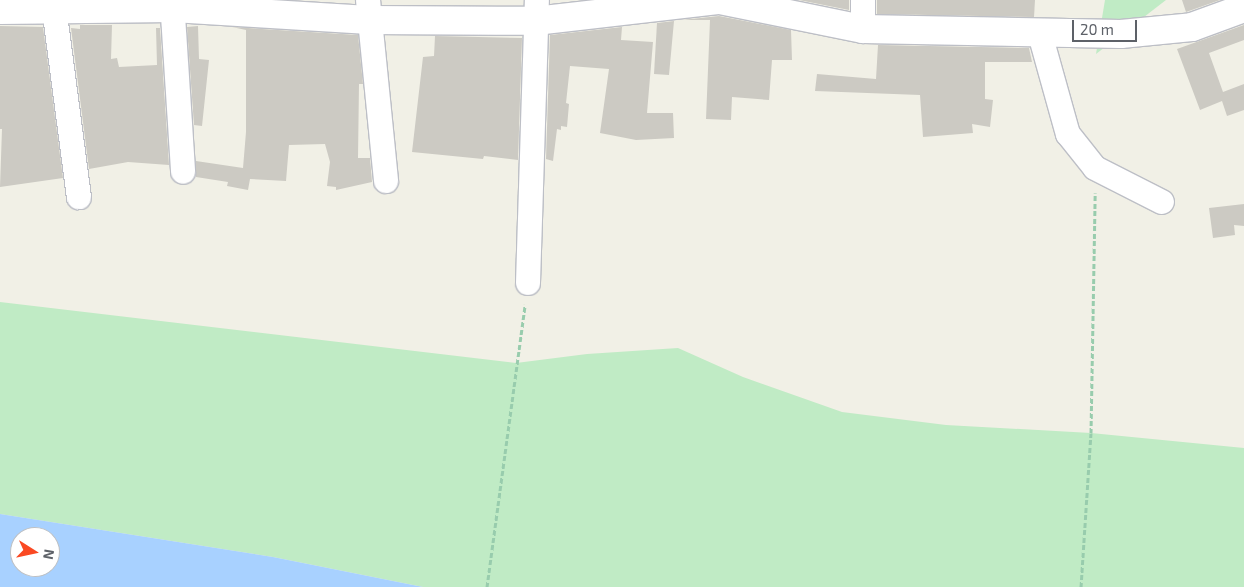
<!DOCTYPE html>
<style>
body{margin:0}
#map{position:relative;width:1244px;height:587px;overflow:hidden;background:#f1f0e6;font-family:"Exo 2",sans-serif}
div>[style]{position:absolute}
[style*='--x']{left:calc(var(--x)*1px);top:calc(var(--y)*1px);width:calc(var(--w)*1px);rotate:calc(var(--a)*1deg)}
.green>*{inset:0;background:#c0ebc5}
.water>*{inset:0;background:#a8d1ff}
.building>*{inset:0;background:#cccac3}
.path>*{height:3px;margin-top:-1.5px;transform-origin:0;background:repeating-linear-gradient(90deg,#98ccad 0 5px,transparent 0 7.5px)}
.roads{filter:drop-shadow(1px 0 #bdbfc6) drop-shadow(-1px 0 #bdbfc6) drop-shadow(0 1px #bdbfc6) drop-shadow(0 -1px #bdbfc6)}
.minor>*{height:24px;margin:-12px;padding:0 12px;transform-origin:12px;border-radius:12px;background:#fff}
.tertiary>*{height:28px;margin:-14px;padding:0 14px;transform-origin:14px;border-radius:14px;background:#fff}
span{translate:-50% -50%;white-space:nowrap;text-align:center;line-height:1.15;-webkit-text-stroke:4px #fff;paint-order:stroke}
.north{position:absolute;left:10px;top:527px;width:50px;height:50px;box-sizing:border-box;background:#fff;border:1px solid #bec0c3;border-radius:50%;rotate:100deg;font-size:14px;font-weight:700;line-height:20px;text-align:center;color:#5d6168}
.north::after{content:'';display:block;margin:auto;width:18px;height:22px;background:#fa4923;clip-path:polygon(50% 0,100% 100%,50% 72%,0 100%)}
.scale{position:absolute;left:1072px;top:20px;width:65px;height:22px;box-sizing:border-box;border:2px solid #5d6168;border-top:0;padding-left:6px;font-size:15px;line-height:18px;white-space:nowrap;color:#5d6168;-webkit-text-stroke:4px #fff;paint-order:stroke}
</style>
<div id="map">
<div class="green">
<div style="clip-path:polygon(1105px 0,1166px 0,1096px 54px)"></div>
<div style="clip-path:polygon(0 302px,516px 363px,587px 354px,678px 348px,743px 377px,842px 412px,946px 425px,1091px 433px,1244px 448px,1244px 587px,423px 587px,273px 557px,0 514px)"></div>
</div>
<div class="water">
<div style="clip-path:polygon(evenodd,0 514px,273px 557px,423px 587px,0 587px,0 514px,20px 537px,50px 537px,50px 567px,20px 567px,20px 537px)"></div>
</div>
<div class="building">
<div style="clip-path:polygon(799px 0,849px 0,849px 10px)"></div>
<div style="clip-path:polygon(877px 0,1035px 0,1034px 17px,877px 14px)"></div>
<div style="clip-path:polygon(1182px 0,1220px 0,1186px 12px)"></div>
<div style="clip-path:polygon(719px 16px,791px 30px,792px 60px,772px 60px,769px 100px,732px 97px,731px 120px,706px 119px,710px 20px,682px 20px)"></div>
<div style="clip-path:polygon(674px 21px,669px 75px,654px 74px,657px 23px)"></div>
<div style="clip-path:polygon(80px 25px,112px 25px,111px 59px,117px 58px,119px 67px,157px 65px,156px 28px,160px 28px,169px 165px,128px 162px,89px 169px,71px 28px,80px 29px)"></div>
<div style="clip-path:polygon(1244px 25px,1244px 40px,1209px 53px,1223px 92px,1244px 84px,1244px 110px,1227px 116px,1222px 101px,1200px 110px,1177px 49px)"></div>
<div style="clip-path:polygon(0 26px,43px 27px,63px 178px,0 187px,2px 129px,0 129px)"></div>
<div style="clip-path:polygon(198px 26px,199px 59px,209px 60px,202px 126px,194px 125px,187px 27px)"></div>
<div style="clip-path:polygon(232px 27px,358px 35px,363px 84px,359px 84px,358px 158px,370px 158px,372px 182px,336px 190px,336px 187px,327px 186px,330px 162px,325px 144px,289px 145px,286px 181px,250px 179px,248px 190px,227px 186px,228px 182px,196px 177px,196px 161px,243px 168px,246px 132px,246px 30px)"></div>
<div style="clip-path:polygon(622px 27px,621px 40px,653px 42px,647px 113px,673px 113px,674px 138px,636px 140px,600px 133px,609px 69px,570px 66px,566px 103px,569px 104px,567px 127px,561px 126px,561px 130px,557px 129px,553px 161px,546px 159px,550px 35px)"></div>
<div style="clip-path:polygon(435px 36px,522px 38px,518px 160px,484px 156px,483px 159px,412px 152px,423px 57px,434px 56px)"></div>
<div style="clip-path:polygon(878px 45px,1029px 48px,1032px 62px,985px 62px,985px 99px,993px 100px,990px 127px,972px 124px,973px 133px,923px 137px,920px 95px,815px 91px,817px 74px,876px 79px)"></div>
<div style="clip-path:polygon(1244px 204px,1244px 226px,1234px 225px,1235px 235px,1213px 238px,1209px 208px)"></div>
</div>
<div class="path">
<div style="--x:487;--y:587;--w:285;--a:-82.3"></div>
<div style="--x:1081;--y:587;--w:154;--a:-86.3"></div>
<div style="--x:1091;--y:433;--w:240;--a:-89"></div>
</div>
<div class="roads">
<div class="minor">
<div style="--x:53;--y:0;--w:199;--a:82.5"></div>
<div style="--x:172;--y:0;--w:172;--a:86.3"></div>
<div style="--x:368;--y:0;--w:182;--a:84.3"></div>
<div style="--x:863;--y:29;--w:29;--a:-90"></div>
<div style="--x:1040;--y:34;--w:104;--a:74.4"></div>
<div style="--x:1068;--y:134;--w:43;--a:51.5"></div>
<div style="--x:1095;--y:168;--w:75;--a:26.9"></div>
<div style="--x:528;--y:283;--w:283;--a:-88.2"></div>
</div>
<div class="tertiary">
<div style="--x:0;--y:10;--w:173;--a:-0.7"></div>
<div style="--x:173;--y:8;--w:196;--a:3.5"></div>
<div style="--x:369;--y:20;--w:166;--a:0.3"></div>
<div style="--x:535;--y:21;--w:186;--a:-6.5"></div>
<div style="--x:720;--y:0;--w:146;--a:11.5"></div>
<div style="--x:863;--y:29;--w:258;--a:1.1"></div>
<div style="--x:1121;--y:34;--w:71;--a:-5.6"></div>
<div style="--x:1192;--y:27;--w:55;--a:-20.1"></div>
</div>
</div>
<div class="north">N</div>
<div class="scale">20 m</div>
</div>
